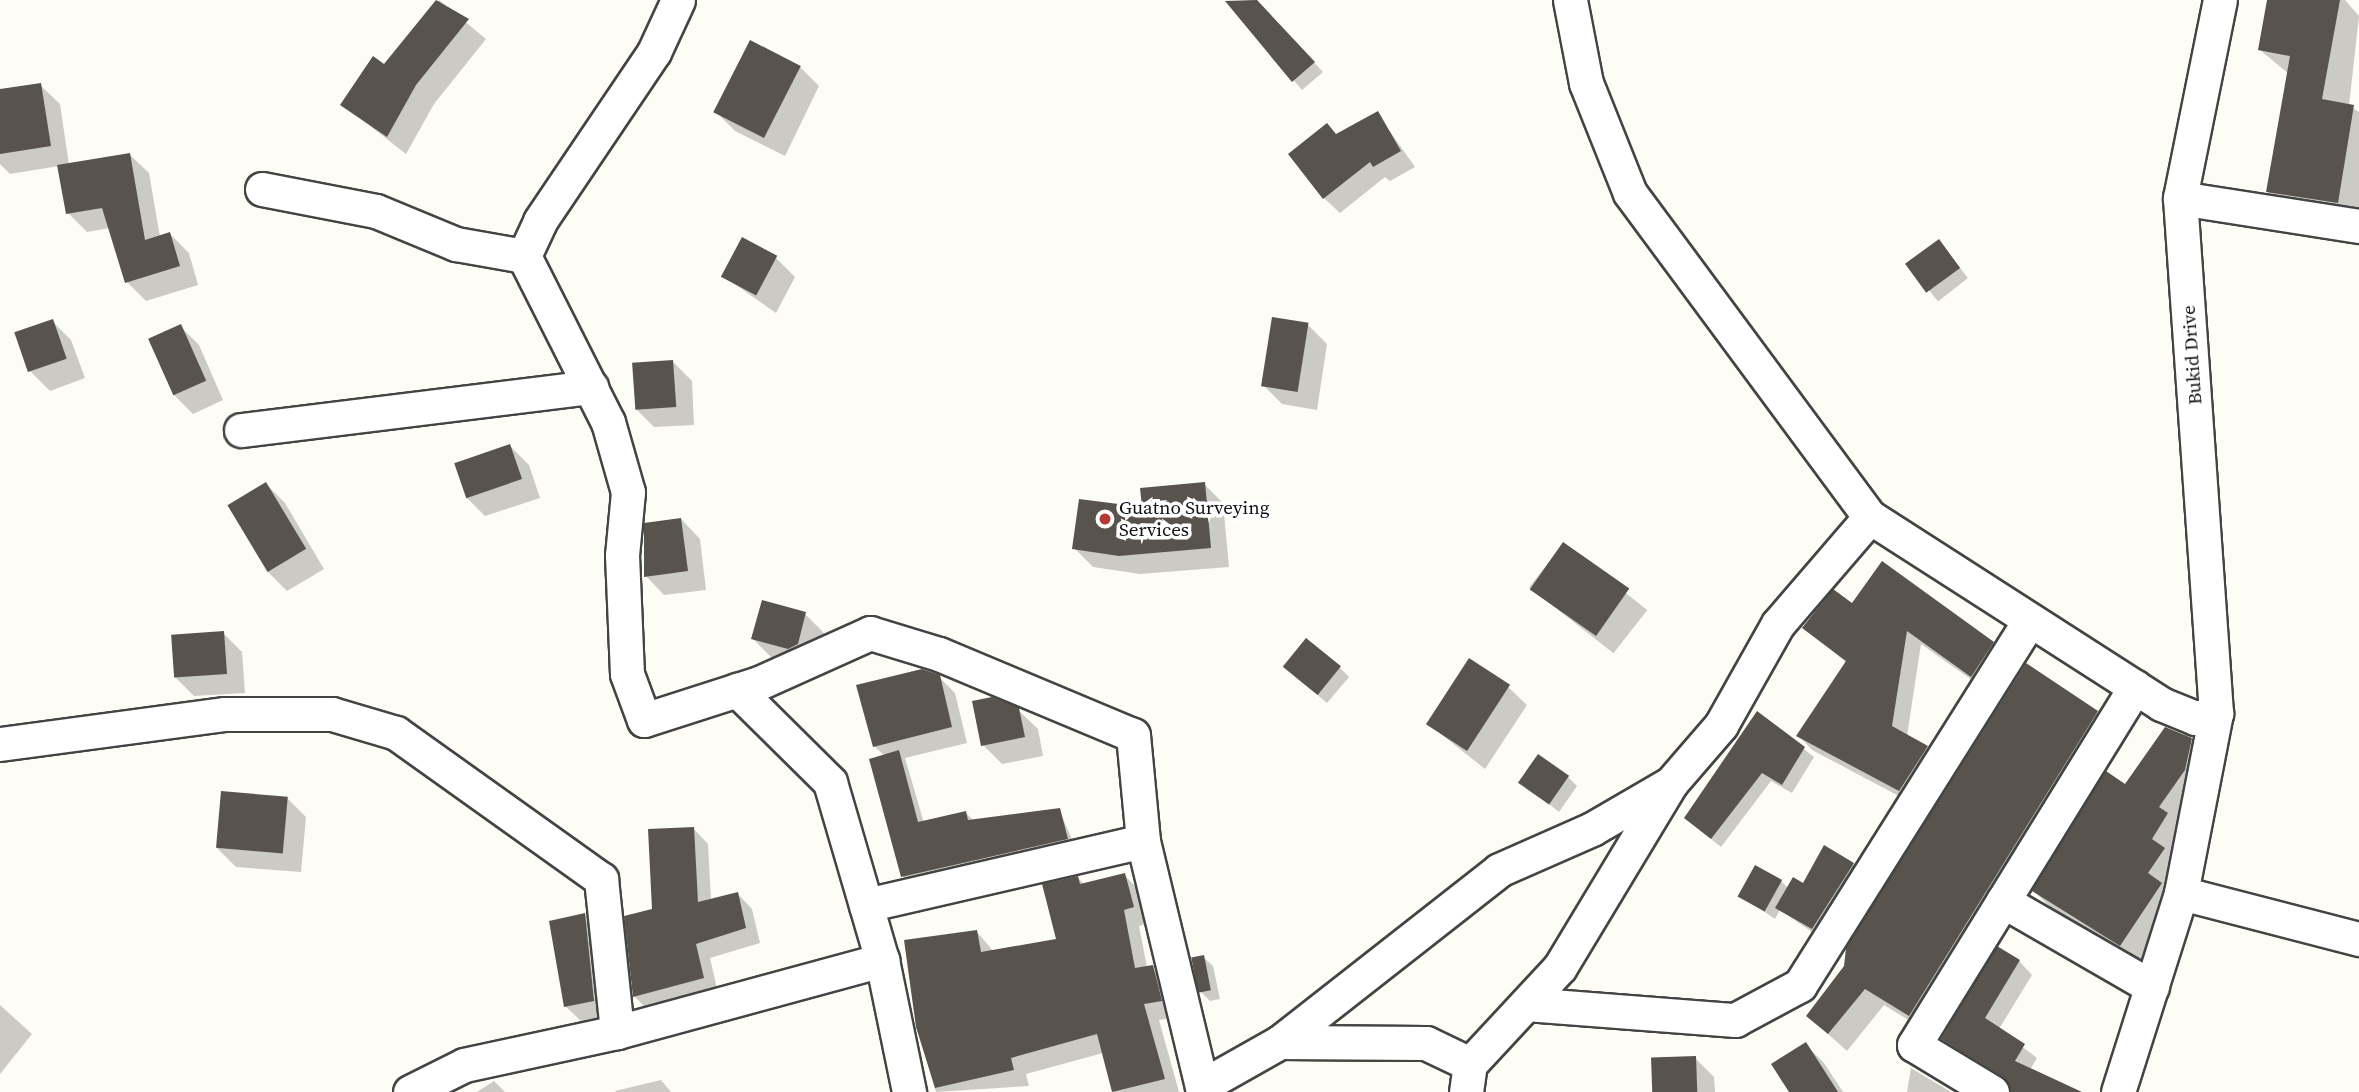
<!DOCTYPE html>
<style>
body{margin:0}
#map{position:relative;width:2359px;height:1092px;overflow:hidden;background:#fefdf5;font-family:"Source Serif 4",serif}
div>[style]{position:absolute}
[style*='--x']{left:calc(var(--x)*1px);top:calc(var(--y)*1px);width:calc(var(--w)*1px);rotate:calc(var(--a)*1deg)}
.shadow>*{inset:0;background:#0003;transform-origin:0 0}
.building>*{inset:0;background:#59534e;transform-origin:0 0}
.roads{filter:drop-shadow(2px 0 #444) drop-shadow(-2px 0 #444) drop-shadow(0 2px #444) drop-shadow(0 -2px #444)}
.street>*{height:33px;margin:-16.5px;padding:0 16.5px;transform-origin:16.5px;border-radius:16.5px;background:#fff}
.dots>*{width:19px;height:19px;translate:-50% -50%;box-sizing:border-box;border:4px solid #fff;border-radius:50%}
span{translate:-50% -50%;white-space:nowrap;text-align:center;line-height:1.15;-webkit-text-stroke:7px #fff;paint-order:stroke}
.street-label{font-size:19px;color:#111}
.poi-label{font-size:19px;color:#111}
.left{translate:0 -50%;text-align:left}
</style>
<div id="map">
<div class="shadow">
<div style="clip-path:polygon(439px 0,486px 39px,434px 104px,406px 154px,342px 104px,385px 66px)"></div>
<div style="clip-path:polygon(1256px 0,1323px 72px,1302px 90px,1227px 2px)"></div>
<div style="clip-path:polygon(2269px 0,2345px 0,2359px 16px,2349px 106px,2359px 112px,2359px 225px,2292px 215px,2268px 191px,2289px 74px,2260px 50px)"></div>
<div style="clip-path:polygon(800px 67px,819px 86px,785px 156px,735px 131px,716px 112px)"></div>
<div style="clip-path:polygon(40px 85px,60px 104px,69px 165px,129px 154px,149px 173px,160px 237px,170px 234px,189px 253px,198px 285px,146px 301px,127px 282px,110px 228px,87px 232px,68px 213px,59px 166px,10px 174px,0 164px,0 91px)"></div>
<div style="clip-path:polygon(1377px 113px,1415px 167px,1390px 181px,1385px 177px,1340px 213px,1324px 198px,1337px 135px)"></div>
<div style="left:1939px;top:241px;width:47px;height:38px;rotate:52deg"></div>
<div style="clip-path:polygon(776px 258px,795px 277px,776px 313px,723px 276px)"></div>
<div style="clip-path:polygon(52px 321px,71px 340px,85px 378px,50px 391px,31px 372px,17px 334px)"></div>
<div style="clip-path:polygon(1308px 325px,1327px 344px,1317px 410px,1282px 404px,1263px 385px)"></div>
<div style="clip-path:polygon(180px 326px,199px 345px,223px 400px,193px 414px,174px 395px)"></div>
<div style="clip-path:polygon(673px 362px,692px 381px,694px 425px,654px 427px,635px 408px)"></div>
<div style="clip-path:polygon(510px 446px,529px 465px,540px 498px,485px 516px,466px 497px)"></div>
<div style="clip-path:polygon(266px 484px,285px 503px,324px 569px,287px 591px,268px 572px)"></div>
<div style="clip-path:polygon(1204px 484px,1223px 503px,1229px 567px,1140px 574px,1093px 567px,1074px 548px)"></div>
<div style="clip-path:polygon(681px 519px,700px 539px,706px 590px,664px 595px,646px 576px)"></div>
<div style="left:1563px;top:544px;width:107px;height:55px;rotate:38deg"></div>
<div style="clip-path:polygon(1852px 605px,1992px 643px,2007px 657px,1986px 690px,1921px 644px,1907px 736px,1941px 762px,1914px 804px,1812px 750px,1798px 735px,1847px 663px,1804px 628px)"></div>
<div style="clip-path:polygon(805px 614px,824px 633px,816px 663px,808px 667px,772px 658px,753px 639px)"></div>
<div style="clip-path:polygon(223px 633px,242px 652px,245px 693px,194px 696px,175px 677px)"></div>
<div style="clip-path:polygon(1339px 667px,1349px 677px,1327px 703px,1294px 676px)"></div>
<div style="clip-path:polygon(939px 677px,955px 693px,967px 743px,905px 758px,924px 823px,966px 813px,974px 821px,1059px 810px,1076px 848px,912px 885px,903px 876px,885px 756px,874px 746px)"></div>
<div style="clip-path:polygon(1508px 687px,1527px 705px,1485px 769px,1427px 723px)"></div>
<div style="clip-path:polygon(1018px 710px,1038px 729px,1043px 756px,1002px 764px,983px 745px)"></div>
<div style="clip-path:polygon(2096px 712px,2114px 730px,1928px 1032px,1884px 1005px,1847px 1051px,1808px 1016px,1846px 967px)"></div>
<div style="clip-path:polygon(1758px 713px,1814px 757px,1792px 793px,1771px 781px,1721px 847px,1696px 827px)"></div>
<div style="clip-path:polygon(2191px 739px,2216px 764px,2146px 970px,2059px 916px,2034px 891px,2126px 786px)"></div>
<div style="clip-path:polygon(1568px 777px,1577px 786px,1559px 812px,1521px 782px)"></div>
<div style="clip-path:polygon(287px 798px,306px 817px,301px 872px,236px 867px,217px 848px)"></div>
<div style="clip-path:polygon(694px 829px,708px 844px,711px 900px,738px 894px,752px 909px,760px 943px,710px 958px,718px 993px,649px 1011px,634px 996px,654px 910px)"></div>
<div style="clip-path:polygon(1853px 864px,1868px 879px,1828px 943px,1780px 910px,1775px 919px,1741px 896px,1781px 881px,1788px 888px,1804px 885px)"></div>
<div style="clip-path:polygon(1124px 875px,1140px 891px,1149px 923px,1139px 926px,1147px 967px,1169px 983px,1177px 1017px,1159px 1020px,1179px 1092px,1114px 1092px,1103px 1053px,1026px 1074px,1029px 1086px,936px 1092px,917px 1027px,977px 932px,994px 952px,1058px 941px,1078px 878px,1085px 885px)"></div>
<div style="clip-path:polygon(585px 915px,600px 930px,609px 1015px,581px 1021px,565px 1006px)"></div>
<div style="clip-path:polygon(1203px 957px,1213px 966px,1220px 999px,1210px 1001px,1201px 992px)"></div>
<div style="clip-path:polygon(2019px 961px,2032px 975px,1999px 1029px,2037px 1058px,2030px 1070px,2064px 1092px,2013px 1092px,1943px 1038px)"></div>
<div style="clip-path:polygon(0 1005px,32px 1034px,0 1074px)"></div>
<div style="clip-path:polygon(1805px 1044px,1824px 1063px,1843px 1092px,1791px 1092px)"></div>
<div style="clip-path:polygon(1695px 1058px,1714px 1077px,1715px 1092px,1653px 1092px)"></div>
<div style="clip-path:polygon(1911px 1068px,1951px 1092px,1907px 1092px)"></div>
<div style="clip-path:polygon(661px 1080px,671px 1092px,616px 1092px,615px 1091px)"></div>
<div style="clip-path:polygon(494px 1081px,505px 1092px,477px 1092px)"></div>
</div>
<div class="building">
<div style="clip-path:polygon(436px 0,469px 19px,416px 85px,387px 137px,340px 105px,373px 56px,384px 64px)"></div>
<div style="clip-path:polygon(1257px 0,1315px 62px,1292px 82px,1225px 1px)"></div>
<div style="clip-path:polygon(2267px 0,2340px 0,2322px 99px,2354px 105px,2338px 203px,2266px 192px,2290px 56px,2258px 50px)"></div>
<div style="left:750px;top:40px;width:57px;height:81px;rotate:27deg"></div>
<div style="clip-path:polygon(41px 83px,51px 146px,0 154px,0 89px)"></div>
<div style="clip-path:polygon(1378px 111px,1401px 151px,1373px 167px,1370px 162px,1323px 199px,1288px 154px,1327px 123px,1336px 134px)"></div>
<div style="clip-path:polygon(130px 153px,145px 240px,170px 232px,180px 266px,125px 283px,102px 208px,66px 214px,57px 165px)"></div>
<div style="left:742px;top:237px;width:40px;height:45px;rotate:28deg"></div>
<div style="left:1939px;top:239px;width:36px;height:42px;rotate:54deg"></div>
<div style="left:1272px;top:317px;width:37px;height:70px;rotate:9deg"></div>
<div style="left:53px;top:319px;width:42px;height:41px;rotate:71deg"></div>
<div style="left:181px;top:324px;width:62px;height:36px;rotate:66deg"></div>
<div style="left:673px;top:360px;width:47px;height:41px;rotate:86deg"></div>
<div style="left:510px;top:444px;width:37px;height:59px;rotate:71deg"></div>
<div style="left:266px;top:482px;width:78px;height:45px;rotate:59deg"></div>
<div style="clip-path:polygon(1205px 482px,1211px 548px,1119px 556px,1072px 549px,1079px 499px,1142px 507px,1140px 488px)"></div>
<div style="clip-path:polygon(681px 518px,688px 571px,644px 577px,644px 523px)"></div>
<div style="left:1563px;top:542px;width:81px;height:58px;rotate:35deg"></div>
<div style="clip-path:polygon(1882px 561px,1994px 642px,1971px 677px,1907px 631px,1892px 726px,1928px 746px,1899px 791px,1796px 736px,1846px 661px,1802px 628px,1833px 589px,1852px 603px)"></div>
<div style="clip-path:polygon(762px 600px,806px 612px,798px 644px,788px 649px,751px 639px)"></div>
<div style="left:224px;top:631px;width:43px;height:53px;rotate:86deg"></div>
<div style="left:1306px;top:638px;width:45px;height:37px;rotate:39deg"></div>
<div style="left:1469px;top:658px;width:49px;height:79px;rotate:33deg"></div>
<div style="clip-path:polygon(2026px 663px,2098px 711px,1909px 1016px,1865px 989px,1828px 1034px,1806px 1016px,1844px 966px,1846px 948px)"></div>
<div style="clip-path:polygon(922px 669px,940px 675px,952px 727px,873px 747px,856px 685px)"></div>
<div style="clip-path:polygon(992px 697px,1019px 708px,1025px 737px,981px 746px,972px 701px)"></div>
<div style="clip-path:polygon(1757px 711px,1805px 747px,1782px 785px,1762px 773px,1711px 839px,1684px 818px)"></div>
<div style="clip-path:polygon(2165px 727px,2192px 738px,2185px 770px,2159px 807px,2168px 813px,2152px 839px,2165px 848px,2148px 873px,2162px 883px,2120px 946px,2032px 891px,2106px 771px,2125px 784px)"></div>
<div style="clip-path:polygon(899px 750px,918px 822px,966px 811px,968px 820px,1060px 808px,1068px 839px,901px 877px,869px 759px)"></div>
<div style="left:1538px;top:754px;width:38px;height:35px;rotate:35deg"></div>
<div style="left:221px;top:791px;width:67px;height:57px;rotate:5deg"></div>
<div style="clip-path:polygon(694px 827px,698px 902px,738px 892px,746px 928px,696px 944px,704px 978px,633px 997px,624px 916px,652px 909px,648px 829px)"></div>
<div style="clip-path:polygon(1824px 845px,1854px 863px,1812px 929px,1775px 908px,1793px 877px,1803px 883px)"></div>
<div style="left:1755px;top:865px;width:31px;height:36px;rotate:29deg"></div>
<div style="clip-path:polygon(1125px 873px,1134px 907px,1124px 910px,1135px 968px,1153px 965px,1162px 1001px,1144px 1004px,1165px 1079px,1112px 1092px,1097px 1034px,1011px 1058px,1014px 1070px,935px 1088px,916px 1027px,904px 940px,977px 930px,981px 952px,1056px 939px,1042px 884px,1078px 876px,1080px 884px)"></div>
<div style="clip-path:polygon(585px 913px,594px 1001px,564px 1007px,549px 921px)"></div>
<div style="clip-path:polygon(1997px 946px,2020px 960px,1985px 1018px,2025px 1044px,2015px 1061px,2082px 1092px,2011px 1092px,2002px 1076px,1941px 1039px)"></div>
<div style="left:1204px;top:955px;width:36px;height:13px;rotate:79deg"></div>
<div style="clip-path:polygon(1806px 1042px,1838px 1092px,1789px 1092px,1771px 1064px)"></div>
<div style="left:1696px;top:1056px;width:36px;height:45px;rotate:88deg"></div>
</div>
<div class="roads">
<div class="street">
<div style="--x:1570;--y:0;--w:85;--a:79.1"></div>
<div style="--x:1586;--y:83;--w:118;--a:68.2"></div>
<div style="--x:1630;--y:193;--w:403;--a:53.5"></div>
<div style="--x:1870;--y:517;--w:346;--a:32.7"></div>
<div style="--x:2161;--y:704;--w:37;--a:22"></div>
<div style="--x:2195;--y:718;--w:22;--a:-13"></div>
<div style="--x:262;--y:189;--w:116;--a:10.9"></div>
<div style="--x:376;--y:211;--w:87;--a:22.4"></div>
<div style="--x:456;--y:244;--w:69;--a:10"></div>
<div style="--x:524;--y:256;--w:38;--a:-65"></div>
<div style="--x:540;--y:221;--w:204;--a:-56"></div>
<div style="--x:654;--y:52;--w:57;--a:-65.2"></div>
<div style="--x:2180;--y:198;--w:181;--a:8.9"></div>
<div style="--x:524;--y:256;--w:186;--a:63.2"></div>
<div style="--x:608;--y:422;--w:73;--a:74.1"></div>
<div style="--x:628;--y:492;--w:63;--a:95.4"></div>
<div style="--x:622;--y:555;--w:119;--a:87.6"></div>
<div style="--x:627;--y:674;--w:49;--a:69.7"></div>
<div style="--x:644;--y:720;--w:121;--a:-17.8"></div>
<div style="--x:759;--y:683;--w:122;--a:-24.2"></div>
<div style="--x:870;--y:633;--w:72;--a:16.9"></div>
<div style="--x:939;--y:654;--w:210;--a:22.7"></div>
<div style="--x:1133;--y:735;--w:106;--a:84.6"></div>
<div style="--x:1143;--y:841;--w:252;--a:76.5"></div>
<div style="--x:1202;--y:1086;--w:90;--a:-29.4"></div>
<div style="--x:1280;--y:1042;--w:278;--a:-38.1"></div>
<div style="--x:1499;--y:870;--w:102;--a:-23.8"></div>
<div style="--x:1592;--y:829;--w:91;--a:-30.2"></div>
<div style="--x:1671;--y:783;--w:77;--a:-49.2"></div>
<div style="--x:1721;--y:725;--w:116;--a:-60.6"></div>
<div style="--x:1778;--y:624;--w:141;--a:-49.3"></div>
<div style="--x:241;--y:430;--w:353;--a:-7"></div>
<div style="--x:0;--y:744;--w:227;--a:-7.6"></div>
<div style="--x:225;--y:714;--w:107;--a:0"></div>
<div style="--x:332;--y:714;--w:67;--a:16.5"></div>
<div style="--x:396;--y:733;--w:252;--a:35.5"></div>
<div style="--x:601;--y:879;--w:154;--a:84"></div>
<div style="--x:2181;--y:893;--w:184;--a:14.5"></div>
<div style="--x:2003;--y:901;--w:172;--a:30"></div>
<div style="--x:866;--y:905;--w:284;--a:-13"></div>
<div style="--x:882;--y:960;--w:135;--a:78.4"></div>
<div style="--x:1526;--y:1004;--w:210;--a:4.4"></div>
<div style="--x:1735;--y:1020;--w:74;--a:-28.3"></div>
<div style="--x:1800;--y:985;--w:431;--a:-57.8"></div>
<div style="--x:1280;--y:1042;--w:146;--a:0.4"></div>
<div style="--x:1426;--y:1043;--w:49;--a:25.5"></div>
<div style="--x:410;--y:1092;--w:60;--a:-26.6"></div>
<div style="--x:464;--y:1065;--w:157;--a:-12.2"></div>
<div style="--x:617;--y:1032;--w:275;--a:-15.2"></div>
<div style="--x:882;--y:960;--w:185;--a:-106.3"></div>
<div style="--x:830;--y:782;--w:131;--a:-135.3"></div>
<div style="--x:1466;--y:1092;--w:28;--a:-82"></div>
<div style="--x:1470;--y:1064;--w:132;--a:-47.1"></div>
<div style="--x:1560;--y:967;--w:213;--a:-58.9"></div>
<div style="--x:1992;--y:1092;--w:91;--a:-148.9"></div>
<div style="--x:1914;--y:1045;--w:421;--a:-58.3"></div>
<div style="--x:2118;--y:1092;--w:209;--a:-72.4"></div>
<div style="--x:2181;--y:893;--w:183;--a:-79"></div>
<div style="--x:2216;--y:713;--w:516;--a:-94"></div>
<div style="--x:2180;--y:198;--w:202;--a:-78.6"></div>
</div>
</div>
<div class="dots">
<div style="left:1105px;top:519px;background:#b63933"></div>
</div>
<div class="street-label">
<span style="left:2192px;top:355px;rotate:-94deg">Bukid Drive</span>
</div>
<div class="poi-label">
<span class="left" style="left:1119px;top:519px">Guatno Surveying<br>Services</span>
</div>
</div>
